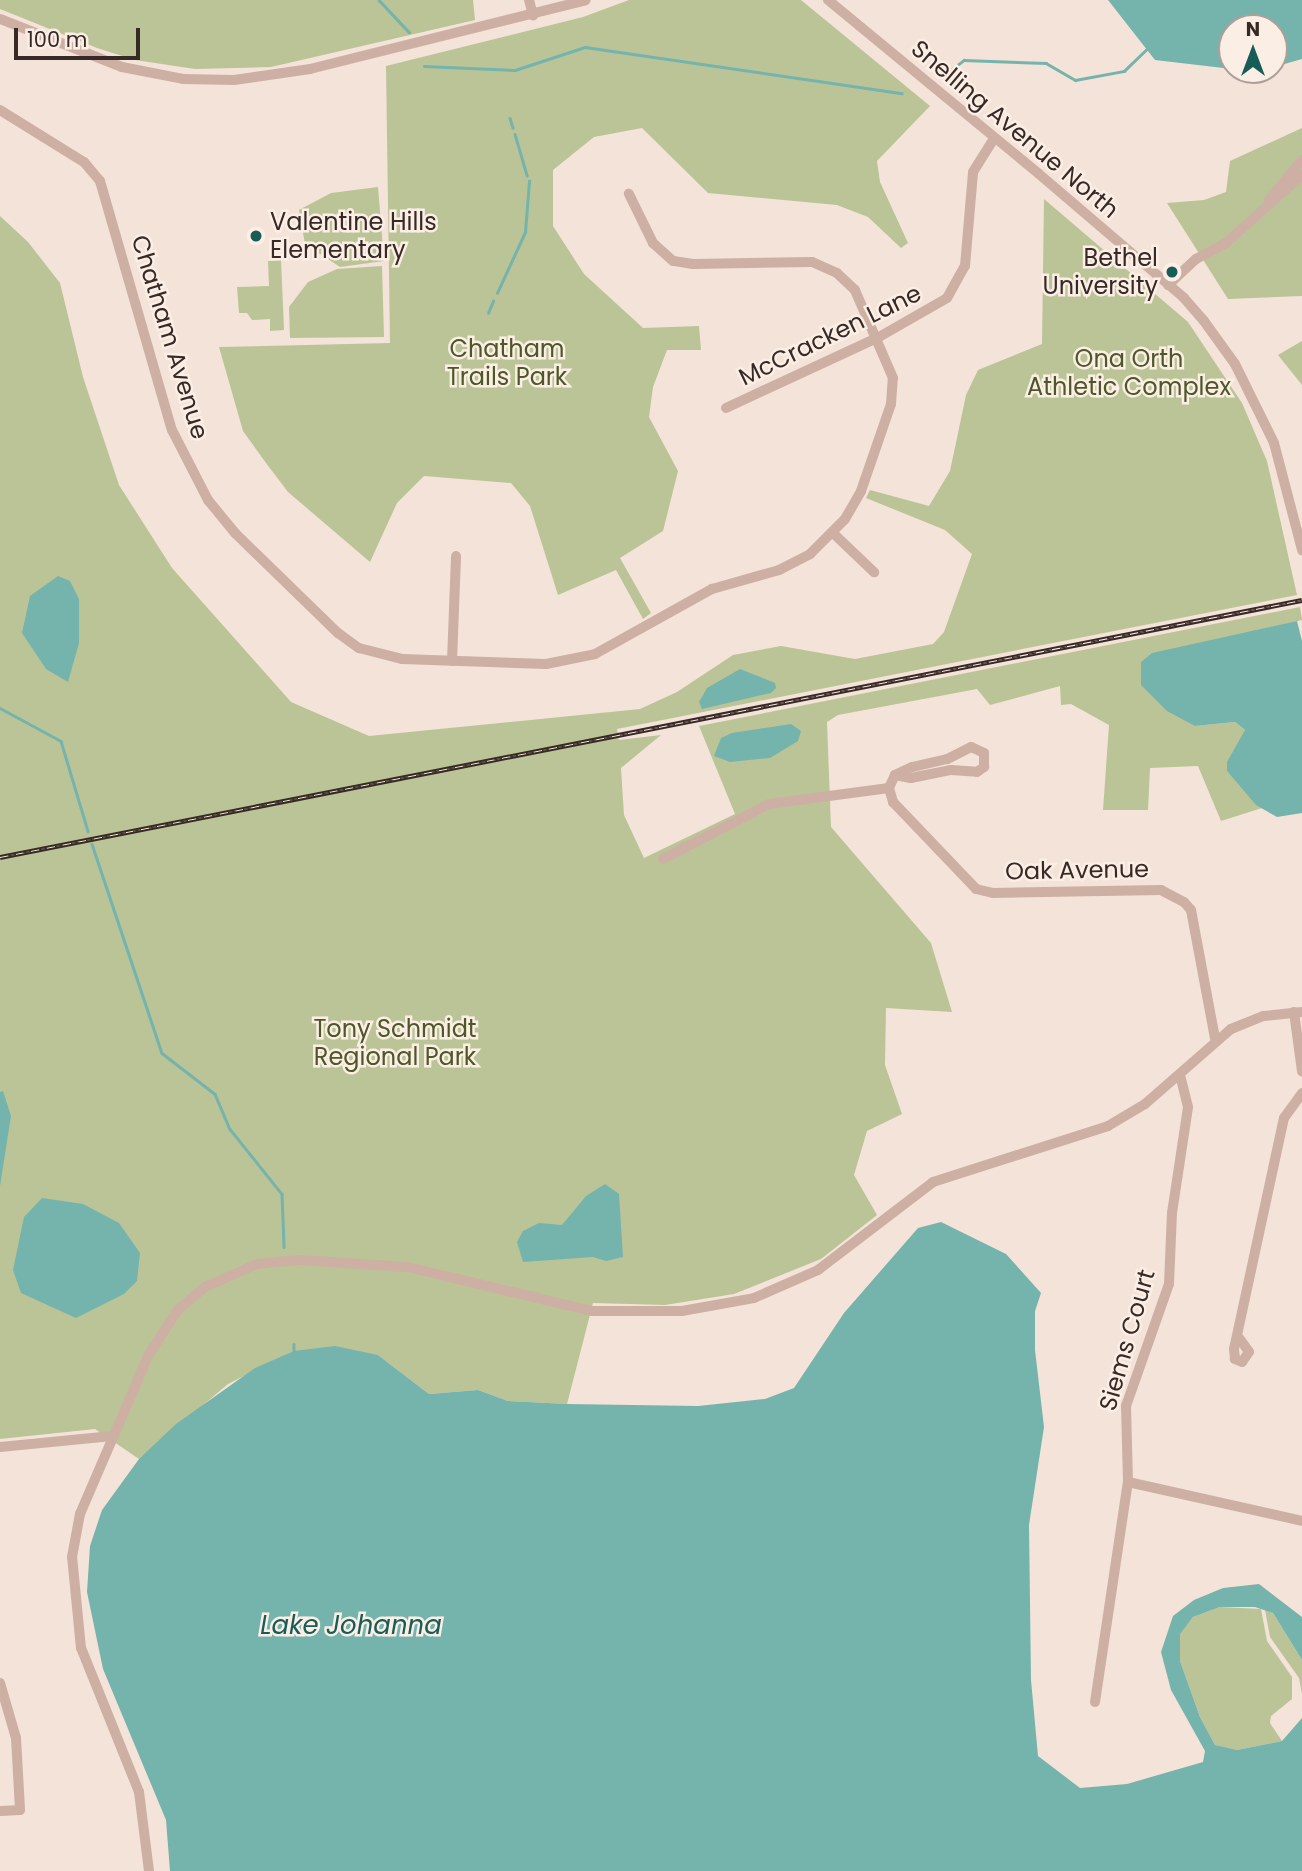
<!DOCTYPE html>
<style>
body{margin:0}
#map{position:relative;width:1302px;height:1871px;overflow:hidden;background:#f4e3d8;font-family:Poppins,sans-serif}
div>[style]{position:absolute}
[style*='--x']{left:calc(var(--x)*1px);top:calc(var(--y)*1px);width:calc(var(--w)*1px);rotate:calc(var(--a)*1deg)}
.green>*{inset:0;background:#bbc497}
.water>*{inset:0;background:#75b3ad}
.stream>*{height:2.5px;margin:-1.25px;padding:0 1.25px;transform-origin:1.25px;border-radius:1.25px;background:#75b3ad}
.minor>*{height:10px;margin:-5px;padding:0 5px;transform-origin:5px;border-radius:5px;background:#cdb0a3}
.rail>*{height:5px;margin-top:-2.5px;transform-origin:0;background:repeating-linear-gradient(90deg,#fbeee5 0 8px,#372926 0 16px);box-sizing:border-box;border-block:2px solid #372926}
.dots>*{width:19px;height:19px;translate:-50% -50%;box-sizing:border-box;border:4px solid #fbeee5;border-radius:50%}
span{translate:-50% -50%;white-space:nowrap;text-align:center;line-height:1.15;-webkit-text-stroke:5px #fbeee5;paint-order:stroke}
.street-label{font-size:24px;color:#372926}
.poi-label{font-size:24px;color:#372926}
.left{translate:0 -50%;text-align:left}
.right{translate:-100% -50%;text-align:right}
.park-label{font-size:24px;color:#4d5727}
.water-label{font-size:26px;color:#185c57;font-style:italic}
.north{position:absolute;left:1218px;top:14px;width:70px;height:70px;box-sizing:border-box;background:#fbeee5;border:2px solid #ad9f99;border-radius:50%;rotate:0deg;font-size:19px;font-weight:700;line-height:28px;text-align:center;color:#372926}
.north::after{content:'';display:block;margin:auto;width:24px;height:32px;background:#185c57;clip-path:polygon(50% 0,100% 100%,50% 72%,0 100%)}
.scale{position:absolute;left:14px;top:28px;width:126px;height:32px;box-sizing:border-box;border:4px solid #372926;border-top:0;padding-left:9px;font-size:21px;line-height:24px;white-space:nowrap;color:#372926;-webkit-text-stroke:5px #fbeee5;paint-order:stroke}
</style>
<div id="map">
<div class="green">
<div style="clip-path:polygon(0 0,473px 0,475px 20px,271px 67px,195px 69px,135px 60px,97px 48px,0 9px)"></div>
<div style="clip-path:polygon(629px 0,801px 0,930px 106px,877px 161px,880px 182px,908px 243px,901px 248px,868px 217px,837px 205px,708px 193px,642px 128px,594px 137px,553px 170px,553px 226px,584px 274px,643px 328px,699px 326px,701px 350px,667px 350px,653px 387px,649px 417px,678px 471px,663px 531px,620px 558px,651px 613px,643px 619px,616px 570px,558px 595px,530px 506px,511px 483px,424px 476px,397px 503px,370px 562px,288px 492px,266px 463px,243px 431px,219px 347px,390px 343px,386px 66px,583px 17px)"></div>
<div style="clip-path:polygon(1302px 128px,1302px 296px,1228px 299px,1167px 203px,1204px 200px,1226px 192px,1230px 161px)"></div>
<div style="clip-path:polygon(378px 187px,384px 261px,340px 267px,305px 244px,299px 210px,331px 193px)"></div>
<div style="clip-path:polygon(1044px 199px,1188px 322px,1242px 403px,1267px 461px,1297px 595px,617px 729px,619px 740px,661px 735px,621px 768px,624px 815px,644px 858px,735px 814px,699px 726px,1300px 607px,1302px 620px,1195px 645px,1195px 726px,1235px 722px,1245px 730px,1227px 771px,1262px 808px,1221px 821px,1198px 766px,1150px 768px,1148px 810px,1103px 810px,1109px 725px,1071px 704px,1061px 705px,1060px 686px,990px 705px,977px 689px,838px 715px,827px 722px,831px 827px,931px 943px,952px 1012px,886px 1008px,885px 1065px,902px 1114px,867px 1131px,854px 1175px,877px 1215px,821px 1259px,734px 1294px,665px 1305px,593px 1303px,567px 1404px,508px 1401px,478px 1390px,429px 1394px,378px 1355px,294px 1351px,228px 1384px,139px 1459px,95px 1429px,0 1439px,0 216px,28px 242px,60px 283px,83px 377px,119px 485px,172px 568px,291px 702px,369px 736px,640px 709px,677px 692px,733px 655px,781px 646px,855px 659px,933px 644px,944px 632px,972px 554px,945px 530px,866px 498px,870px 490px,929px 506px,950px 471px,966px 395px,978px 370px,1042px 344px)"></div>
<div style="clip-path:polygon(281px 260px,284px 330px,270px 331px,270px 319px,252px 320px,247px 313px,239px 313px,237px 287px,269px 286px,268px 261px)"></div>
<div style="clip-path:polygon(382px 266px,384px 337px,290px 338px,289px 307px,308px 282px,337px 269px)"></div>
<div style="clip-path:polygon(1302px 341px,1302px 385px,1278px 355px)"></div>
<div style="clip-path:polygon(1220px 1607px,1261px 1609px,1267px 1641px,1292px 1677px,1292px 1699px,1271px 1716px,1270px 1723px,1282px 1741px,1237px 1750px,1222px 1747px,1215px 1745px,1200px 1717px,1180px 1661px,1179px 1634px,1193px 1617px)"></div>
<div style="clip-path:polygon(1265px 1610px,1273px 1613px,1302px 1660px,1302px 1694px,1299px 1678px,1270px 1637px)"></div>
</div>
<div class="water">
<div style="clip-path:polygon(1108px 0,1302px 0,1302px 59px,1274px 67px,1274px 28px,1232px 28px,1232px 69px,1155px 60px)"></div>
<div style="clip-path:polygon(58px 576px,70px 581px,79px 599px,79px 643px,68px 682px,46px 669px,22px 633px,30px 596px)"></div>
<div style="clip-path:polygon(1297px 621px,1302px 641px,1302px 813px,1277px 817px,1256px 805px,1227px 771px,1227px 762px,1245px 730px,1235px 722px,1195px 726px,1167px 711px,1141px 685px,1141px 662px,1152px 653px)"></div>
<div style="clip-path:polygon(740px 669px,775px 683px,776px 688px,771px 693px,702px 709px,699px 702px,707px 688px)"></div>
<div style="clip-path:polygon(791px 724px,801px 731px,798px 741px,770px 758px,730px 762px,714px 756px,721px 738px,732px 733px)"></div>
<div style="clip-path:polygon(3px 1091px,11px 1116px,0 1186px,0 1092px)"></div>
<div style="clip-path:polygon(605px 1184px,619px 1194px,623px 1257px,606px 1261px,593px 1257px,523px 1262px,517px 1242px,523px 1231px,539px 1223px,562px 1225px,586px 1196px)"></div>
<div style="clip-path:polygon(42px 1198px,83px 1204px,119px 1223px,140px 1253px,137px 1281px,124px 1294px,76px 1318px,21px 1293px,13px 1270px,24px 1217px)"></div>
<div style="clip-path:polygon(941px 1222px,1006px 1254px,1041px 1293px,1035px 1311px,1035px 1350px,1044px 1427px,1029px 1525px,1031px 1680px,1038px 1756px,1080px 1788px,1127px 1784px,1203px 1762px,1205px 1751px,1171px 1690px,1161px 1652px,1173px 1616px,1194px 1600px,1223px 1588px,1259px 1584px,1302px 1617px,1302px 1660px,1273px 1613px,1255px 1607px,1220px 1607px,1193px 1617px,1180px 1634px,1180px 1661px,1200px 1717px,1215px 1745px,1237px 1750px,1282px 1741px,1302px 1718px,1302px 1871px,170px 1871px,166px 1820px,103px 1669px,87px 1592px,90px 1546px,102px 1510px,139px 1459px,176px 1424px,255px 1368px,294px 1351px,335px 1346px,378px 1355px,429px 1394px,478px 1390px,508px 1401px,567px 1404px,698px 1406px,765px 1399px,794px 1388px,844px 1313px,918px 1228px)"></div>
</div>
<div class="stream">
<div style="--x:379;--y:0;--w:44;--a:46.8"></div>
<div style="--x:424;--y:66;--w:91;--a:2.5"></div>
<div style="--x:515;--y:70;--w:74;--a:-18.2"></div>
<div style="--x:585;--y:47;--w:320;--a:8.3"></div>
<div style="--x:944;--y:75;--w:25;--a:-37"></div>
<div style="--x:964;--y:60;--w:82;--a:2.1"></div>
<div style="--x:1046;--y:63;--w:34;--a:30"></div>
<div style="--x:1075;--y:80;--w:50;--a:-10.4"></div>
<div style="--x:1124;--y:71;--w:35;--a:-44"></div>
<div style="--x:510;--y:118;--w:10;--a:73"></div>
<div style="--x:515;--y:134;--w:43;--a:73.7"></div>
<div style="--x:497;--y:293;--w:67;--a:-65.3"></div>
<div style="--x:525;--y:232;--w:51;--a:-85.5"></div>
<div style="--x:488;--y:313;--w:13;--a:-67"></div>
<div style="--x:0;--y:708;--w:69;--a:28.4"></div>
<div style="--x:61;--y:741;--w:94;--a:73.3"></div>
<div style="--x:92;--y:844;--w:220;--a:71.5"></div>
<div style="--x:162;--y:1053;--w:67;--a:37.7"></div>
<div style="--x:215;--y:1094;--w:38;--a:67"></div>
<div style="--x:230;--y:1129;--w:83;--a:51.3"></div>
<div style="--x:282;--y:1194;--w:53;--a:87.8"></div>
<div style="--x:294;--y:1344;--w:7;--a:90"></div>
</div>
<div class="minor">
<div style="--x:529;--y:0;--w:16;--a:75"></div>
<div style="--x:828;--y:0;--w:273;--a:39.5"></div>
<div style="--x:1039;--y:174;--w:191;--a:40.5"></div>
<div style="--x:1184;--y:298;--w:30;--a:49"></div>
<div style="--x:1204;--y:321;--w:53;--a:54.2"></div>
<div style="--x:1235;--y:364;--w:88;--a:63.7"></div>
<div style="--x:1274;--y:443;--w:111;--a:75.3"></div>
<div style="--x:0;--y:19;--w:131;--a:21.5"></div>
<div style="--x:122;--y:67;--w:62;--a:11.1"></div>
<div style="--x:183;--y:79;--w:51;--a:1.1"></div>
<div style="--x:234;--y:80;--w:77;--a:-8.2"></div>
<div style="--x:310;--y:69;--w:284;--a:-14"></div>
<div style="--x:0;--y:110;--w:99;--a:31.8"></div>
<div style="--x:84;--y:162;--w:25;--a:50"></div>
<div style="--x:100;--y:181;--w:259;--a:73.9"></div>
<div style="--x:172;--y:430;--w:79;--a:62.8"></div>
<div style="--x:208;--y:500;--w:43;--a:50.7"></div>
<div style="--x:235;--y:533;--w:144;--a:44.2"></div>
<div style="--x:338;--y:633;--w:26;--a:36"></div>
<div style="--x:359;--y:648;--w:44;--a:14.3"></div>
<div style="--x:402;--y:659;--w:144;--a:2"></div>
<div style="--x:546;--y:664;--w:50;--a:-11.5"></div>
<div style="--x:595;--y:654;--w:134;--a:-29.1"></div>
<div style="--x:712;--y:589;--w:70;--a:-15.8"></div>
<div style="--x:779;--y:570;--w:35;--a:-27"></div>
<div style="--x:810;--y:554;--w:49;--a:-45"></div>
<div style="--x:845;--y:519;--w:32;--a:-60"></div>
<div style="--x:861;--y:491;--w:92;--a:-71"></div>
<div style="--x:891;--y:404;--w:26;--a:-86"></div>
<div style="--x:893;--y:378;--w:96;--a:-113.4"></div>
<div style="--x:855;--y:290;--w:25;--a:-137"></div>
<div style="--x:837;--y:273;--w:27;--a:-156"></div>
<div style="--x:812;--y:262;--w:119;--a:179"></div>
<div style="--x:693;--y:264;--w:20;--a:-171"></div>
<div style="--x:673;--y:261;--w:27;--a:-138"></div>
<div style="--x:653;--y:243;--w:55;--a:-116.1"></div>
<div style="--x:1269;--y:200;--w:52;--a:-50.5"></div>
<div style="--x:1168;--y:285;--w:38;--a:-43"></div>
<div style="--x:1196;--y:259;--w:34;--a:-28"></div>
<div style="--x:1226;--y:243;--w:102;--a:-41.8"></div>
<div style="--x:726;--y:408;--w:169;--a:-24.9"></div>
<div style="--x:879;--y:337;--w:78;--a:-29.8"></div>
<div style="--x:947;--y:298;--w:37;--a:-61"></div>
<div style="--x:965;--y:266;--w:94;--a:-85.1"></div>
<div style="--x:973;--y:172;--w:40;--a:-58"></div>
<div style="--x:833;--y:533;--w:57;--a:43.6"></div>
<div style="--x:452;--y:661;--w:105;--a:-87.8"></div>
<div style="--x:895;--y:775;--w:16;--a:11"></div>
<div style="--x:911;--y:778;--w:41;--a:-11.3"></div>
<div style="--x:951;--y:770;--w:26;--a:4"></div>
<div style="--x:977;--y:772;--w:9;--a:-36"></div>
<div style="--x:984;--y:767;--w:14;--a:-90"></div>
<div style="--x:984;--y:753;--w:14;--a:-155"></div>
<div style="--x:971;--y:747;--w:27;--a:153"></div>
<div style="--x:947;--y:759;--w:36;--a:167"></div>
<div style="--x:912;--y:767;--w:19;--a:155"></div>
<div style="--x:895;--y:775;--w:14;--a:115"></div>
<div style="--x:889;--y:788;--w:15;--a:74"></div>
<div style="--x:893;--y:802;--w:120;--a:46.3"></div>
<div style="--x:976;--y:889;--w:17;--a:13"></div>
<div style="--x:993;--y:893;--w:168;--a:-1"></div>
<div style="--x:1161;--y:890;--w:26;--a:28"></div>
<div style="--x:1184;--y:902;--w:11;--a:49"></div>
<div style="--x:1191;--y:910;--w:130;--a:79.4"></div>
<div style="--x:663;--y:859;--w:119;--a:-27.4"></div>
<div style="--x:769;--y:804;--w:121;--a:-7.6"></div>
<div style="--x:1294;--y:1012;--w:60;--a:82.3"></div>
<div style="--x:1239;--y:1338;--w:17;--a:54"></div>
<div style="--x:1249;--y:1352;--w:12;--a:125"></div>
<div style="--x:1242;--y:1362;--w:8;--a:-157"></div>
<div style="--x:1235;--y:1359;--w:10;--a:-96"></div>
<div style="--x:1234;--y:1349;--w:236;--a:-77.8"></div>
<div style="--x:1284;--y:1118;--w:31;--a:-54"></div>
<div style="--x:0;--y:1447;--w:113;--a:-5.6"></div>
<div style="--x:1128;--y:1482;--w:178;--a:12.6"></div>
<div style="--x:0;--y:1683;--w:57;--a:73.8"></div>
<div style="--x:16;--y:1738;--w:72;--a:86.8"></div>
<div style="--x:20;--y:1810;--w:20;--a:177"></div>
<div style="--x:1095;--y:1702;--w:222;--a:-81.5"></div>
<div style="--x:1128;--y:1482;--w:76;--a:-91.5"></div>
<div style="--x:1126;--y:1406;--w:129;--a:-70.6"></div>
<div style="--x:1169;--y:1284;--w:71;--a:-87.6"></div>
<div style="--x:1172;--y:1213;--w:107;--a:-81.4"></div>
<div style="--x:1188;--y:1107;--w:34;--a:-104"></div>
<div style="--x:149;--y:1871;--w:80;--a:-97.2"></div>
<div style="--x:139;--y:1792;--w:155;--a:-111.9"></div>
<div style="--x:81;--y:1648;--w:91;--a:-95.6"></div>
<div style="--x:72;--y:1557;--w:44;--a:-79.5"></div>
<div style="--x:80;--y:1514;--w:172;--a:-66.7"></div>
<div style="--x:148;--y:1356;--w:54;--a:-57.2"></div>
<div style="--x:177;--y:1311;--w:37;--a:-41"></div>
<div style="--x:205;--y:1287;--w:57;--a:-23.9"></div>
<div style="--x:257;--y:1264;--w:42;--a:-5.4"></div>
<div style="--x:299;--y:1260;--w:109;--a:3.7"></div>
<div style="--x:408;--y:1267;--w:188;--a:13.5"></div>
<div style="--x:591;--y:1311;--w:91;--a:0"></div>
<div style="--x:682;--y:1311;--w:73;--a:-10.2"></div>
<div style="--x:754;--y:1298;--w:70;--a:-23.6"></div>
<div style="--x:818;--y:1270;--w:145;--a:-37.4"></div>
<div style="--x:933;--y:1182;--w:184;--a:-17.7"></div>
<div style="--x:1108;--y:1126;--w:43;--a:-30.7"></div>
<div style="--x:1145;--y:1104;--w:114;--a:-41.1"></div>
<div style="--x:1231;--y:1029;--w:35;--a:-22"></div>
<div style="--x:1264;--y:1016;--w:38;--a:-6"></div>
</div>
<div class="rail">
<div style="--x:0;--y:857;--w:1327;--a:-11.17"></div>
</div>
<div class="dots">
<div style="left:256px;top:236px;background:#185c57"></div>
<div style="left:1172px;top:272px;background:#185c57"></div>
</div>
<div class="street-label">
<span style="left:1015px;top:129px;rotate:40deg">Snelling Avenue North</span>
<span style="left:830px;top:335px;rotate:-26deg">McCracken Lane</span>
<span style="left:170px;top:337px;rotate:73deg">Chatham Avenue</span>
<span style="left:1077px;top:870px;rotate:-1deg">Oak Avenue</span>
<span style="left:1127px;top:1340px;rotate:-74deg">Siems Court</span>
</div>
<div class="poi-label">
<span class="left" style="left:270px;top:236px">Valentine Hills<br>Elementary</span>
<span class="right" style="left:1158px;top:272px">Bethel<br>University</span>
</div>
<div class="park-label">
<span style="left:507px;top:363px">Chatham<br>Trails Park</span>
<span style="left:1129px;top:373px">Ona Orth<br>Athletic Complex</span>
<span style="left:395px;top:1043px">Tony Schmidt<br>Regional Park</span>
</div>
<div class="water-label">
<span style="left:351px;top:1626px">Lake Johanna</span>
</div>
<div class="north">N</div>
<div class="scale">100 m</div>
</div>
